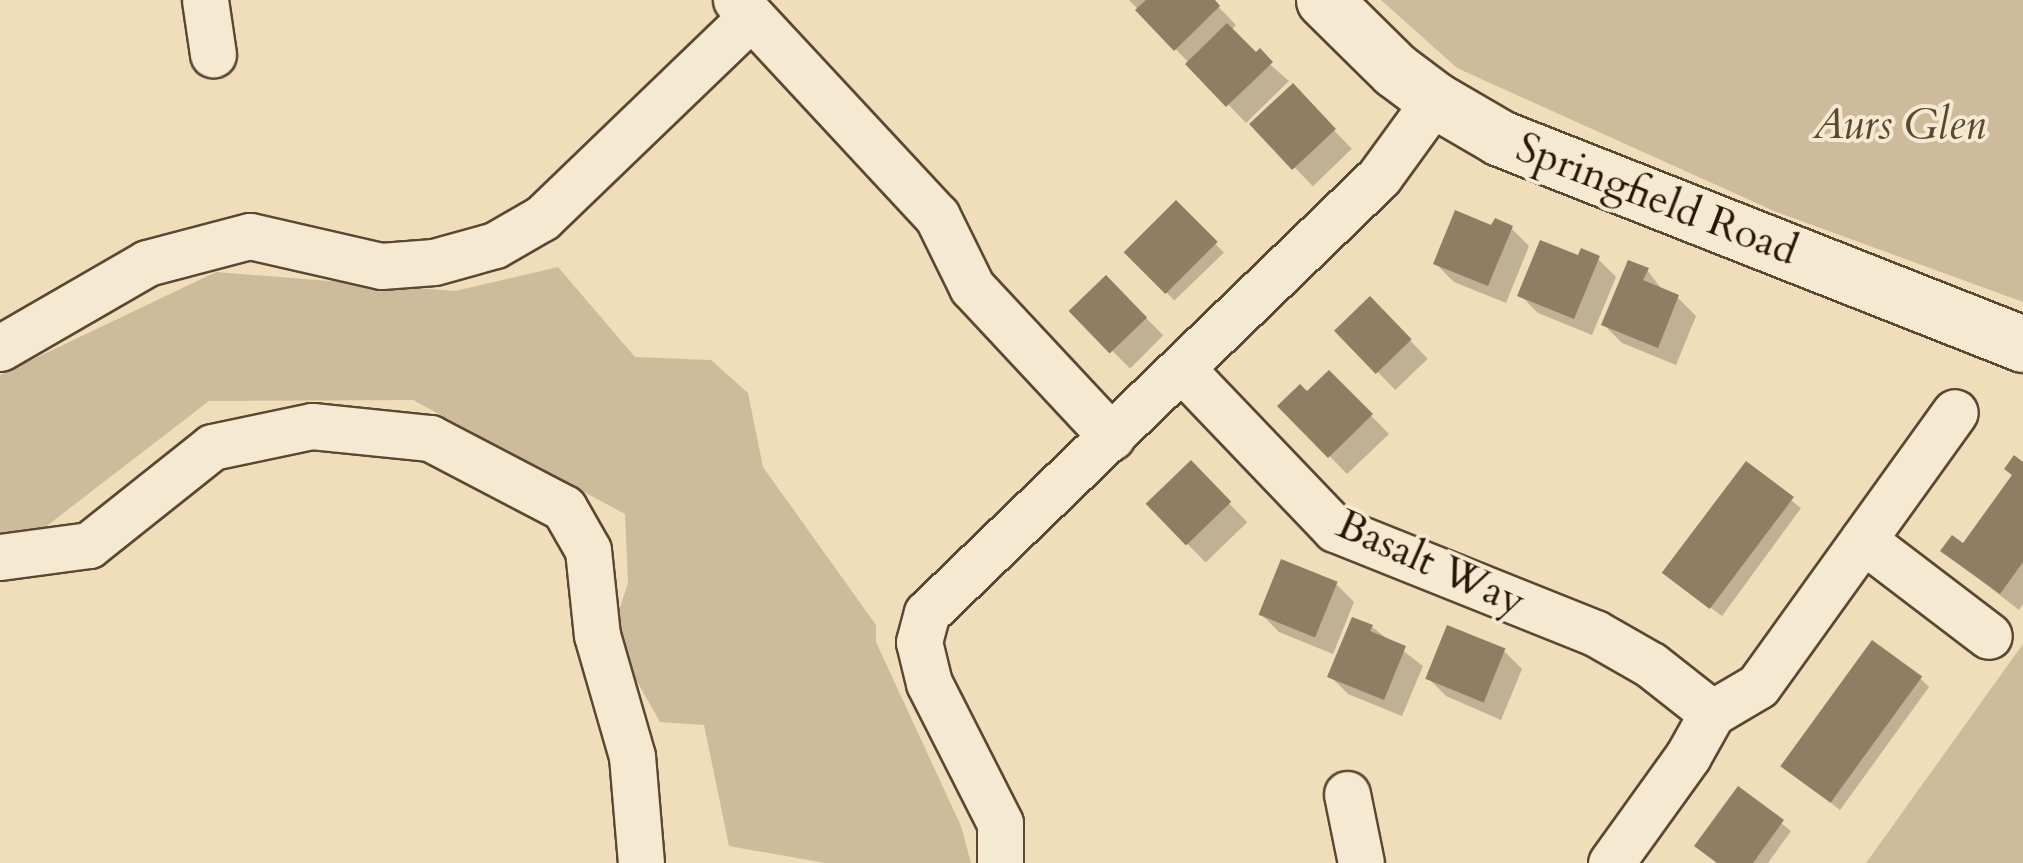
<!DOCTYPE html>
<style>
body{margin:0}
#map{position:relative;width:2023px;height:863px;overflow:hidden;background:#f0ddb9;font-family:Cardo,serif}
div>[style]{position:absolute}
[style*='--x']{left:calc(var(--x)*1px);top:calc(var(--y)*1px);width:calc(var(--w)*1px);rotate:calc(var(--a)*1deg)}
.green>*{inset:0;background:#cebb9b}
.shadow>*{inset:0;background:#0003;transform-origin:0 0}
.building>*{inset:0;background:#907d63;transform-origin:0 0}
.roads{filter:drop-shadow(2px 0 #5a4833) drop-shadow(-2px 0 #5a4833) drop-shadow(0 2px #5a4833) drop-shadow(0 -2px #5a4833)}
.street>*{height:45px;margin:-22.5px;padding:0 22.5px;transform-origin:22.5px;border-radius:22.5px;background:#f5e9d2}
.secondary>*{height:55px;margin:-27.5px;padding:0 27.5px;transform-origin:27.5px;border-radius:27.5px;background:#f5e9d2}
span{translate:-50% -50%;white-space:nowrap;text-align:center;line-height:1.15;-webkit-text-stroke:8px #f5e9d2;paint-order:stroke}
.park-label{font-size:42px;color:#5a4833;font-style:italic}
.street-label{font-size:42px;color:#281606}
</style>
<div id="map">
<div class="green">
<div style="clip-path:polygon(1381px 0,2023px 0,2023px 302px,1774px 211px,1457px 68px)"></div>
<div style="clip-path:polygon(558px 267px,635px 357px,711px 360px,748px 393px,763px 467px,876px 625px,876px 642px,961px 826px,971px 863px,825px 863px,729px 846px,704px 725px,660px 722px,611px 635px,628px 583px,625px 514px,413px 400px,209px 401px,31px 538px,0 540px,0 375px,216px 272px,455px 291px)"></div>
<div style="clip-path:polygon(2023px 644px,2023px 863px,1866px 863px)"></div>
</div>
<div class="shadow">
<div style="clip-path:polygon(1129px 0,1212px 0,1236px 25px,1231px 31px,1289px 81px,1246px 123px)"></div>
<div style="left:1292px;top:87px;width:86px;height:54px;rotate:46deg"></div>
<div style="left:1176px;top:203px;width:69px;height:69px;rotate:46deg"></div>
<div style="clip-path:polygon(1493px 228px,1511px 228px,1529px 246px,1506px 303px,1454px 282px,1436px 264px)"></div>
<div style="clip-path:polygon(1579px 258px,1598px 259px,1616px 277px,1592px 335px,1538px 313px,1520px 295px)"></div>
<div style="clip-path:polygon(1647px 270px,1664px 292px,1678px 298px,1696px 316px,1676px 365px,1622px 343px,1604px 325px)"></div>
<div style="left:1106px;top:278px;width:81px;height:47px;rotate:45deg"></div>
<div style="left:1370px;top:299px;width:83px;height:45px;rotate:46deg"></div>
<div style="clip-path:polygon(1329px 373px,1389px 434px,1347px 474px,1281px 406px,1307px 394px)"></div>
<div style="left:1191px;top:464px;width:81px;height:58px;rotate:46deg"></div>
<div style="clip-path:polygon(2023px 464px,2023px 604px,2019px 610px,1943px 551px,1963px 547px)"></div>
<div style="clip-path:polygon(1746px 465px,1801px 508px,1722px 616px,1676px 582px)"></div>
<div style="clip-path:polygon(1336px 584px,1354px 602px,1333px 654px,1279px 632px,1261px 614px)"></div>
<div style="clip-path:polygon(1372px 627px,1423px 666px,1402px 716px,1348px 694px,1330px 676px)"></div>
<div style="clip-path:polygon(1504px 651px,1522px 669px,1501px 720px,1446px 696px,1428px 678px)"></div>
<div style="clip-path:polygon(1920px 678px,1929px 687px,1840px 810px,1783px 766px)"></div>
<div style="clip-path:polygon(1738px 789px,1791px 831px,1768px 863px,1718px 863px)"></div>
</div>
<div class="building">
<div style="clip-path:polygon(1146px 0,1215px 0,1220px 6px,1174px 51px,1135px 10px)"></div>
<div style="clip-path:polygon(1227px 23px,1256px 52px,1260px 48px,1273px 62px,1226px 107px,1185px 64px)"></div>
<div style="left:1293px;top:83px;width:63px;height:60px;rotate:47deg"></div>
<div style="left:1176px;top:200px;width:59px;height:74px;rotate:45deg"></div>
<div style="clip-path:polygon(1455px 210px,1491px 225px,1495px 218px,1513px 226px,1488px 286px,1433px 264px)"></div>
<div style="clip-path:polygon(1540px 240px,1578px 255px,1581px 248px,1600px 256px,1574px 319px,1517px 296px)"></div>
<div style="clip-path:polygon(1628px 260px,1649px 268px,1643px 280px,1679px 295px,1658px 348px,1601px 325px)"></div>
<div style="left:1106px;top:275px;width:59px;height:52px;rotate:46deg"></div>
<div style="left:1370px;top:296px;width:60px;height:50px;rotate:46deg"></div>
<div style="clip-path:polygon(1329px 370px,1373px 414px,1328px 458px,1277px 406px,1300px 384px,1307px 391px)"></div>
<div style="clip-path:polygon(2014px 455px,2023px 462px,2023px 562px,2000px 594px,1940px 551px,1952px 535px,1963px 543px,2012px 475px,2004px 469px)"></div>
<div style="left:1191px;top:460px;width:58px;height:63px;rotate:46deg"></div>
<div style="left:1746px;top:461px;width:60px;height:140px;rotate:37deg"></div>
<div style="left:1281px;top:559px;width:61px;height:60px;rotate:22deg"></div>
<div style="clip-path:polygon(1352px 617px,1373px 625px,1370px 631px,1406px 646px,1384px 700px,1327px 677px)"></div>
<div style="left:1447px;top:625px;width:63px;height:58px;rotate:22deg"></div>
<div style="left:1872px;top:640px;width:62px;height:156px;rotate:36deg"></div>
<div style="clip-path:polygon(1738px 786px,1784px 820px,1753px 863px,1717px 863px,1694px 846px)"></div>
</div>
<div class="roads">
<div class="street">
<div style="--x:205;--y:0;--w:55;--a:81.6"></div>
<div style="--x:736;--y:0;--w:295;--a:47.1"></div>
<div style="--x:937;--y:216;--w:79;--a:63.8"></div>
<div style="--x:972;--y:287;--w:205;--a:47"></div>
<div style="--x:0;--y:348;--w:170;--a:-30"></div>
<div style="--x:147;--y:263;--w:106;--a:-14.7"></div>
<div style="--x:250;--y:236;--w:134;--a:12.9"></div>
<div style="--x:381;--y:266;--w:53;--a:-4.3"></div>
<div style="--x:434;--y:262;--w:63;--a:-15.6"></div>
<div style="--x:495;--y:245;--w:54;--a:-29.9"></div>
<div style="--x:542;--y:218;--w:290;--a:-43.9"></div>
<div style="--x:1183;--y:370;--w:220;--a:46.3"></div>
<div style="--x:1335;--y:529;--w:280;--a:21.8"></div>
<div style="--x:1595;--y:633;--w:64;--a:29.7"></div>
<div style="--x:1651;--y:665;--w:78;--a:38.2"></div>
<div style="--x:1712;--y:713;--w:49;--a:119.2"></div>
<div style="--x:1688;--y:756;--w:132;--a:125.7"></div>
<div style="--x:1863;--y:540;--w:158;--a:37.3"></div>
<div style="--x:0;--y:557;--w:90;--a:-7.7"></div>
<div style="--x:89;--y:545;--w:157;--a:-38.5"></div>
<div style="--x:212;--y:447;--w:102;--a:-11.9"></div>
<div style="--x:312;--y:426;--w:119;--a:5.8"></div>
<div style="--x:430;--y:438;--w:151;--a:27.6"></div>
<div style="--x:564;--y:508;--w:48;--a:60.3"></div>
<div style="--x:588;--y:550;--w:85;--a:84"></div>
<div style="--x:597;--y:635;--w:126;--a:73.9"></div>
<div style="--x:632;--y:756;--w:107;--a:85.2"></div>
<div style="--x:1712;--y:713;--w:53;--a:-30.4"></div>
<div style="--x:1758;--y:686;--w:337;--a:-54.3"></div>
<div style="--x:1347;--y:794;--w:70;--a:78.5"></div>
<div style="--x:1000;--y:863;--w:40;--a:-90"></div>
<div style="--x:1000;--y:823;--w:157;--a:-116.9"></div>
<div style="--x:929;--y:683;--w:42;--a:-103.7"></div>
<div style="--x:919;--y:642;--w:30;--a:-75"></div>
<div style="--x:927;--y:613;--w:628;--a:-43.97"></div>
<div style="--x:1379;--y:177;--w:95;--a:-54"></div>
</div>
<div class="secondary">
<div style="--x:1324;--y:0;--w:100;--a:44.6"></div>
<div style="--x:1395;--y:70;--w:50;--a:36.9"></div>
<div style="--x:1435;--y:100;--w:75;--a:30.3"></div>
<div style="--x:1500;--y:138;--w:562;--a:21.5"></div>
</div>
</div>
<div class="park-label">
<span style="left:1899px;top:125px">Aurs Glen</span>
</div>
<div class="street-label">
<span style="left:1657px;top:199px;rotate:21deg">Springfield Road</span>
<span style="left:1431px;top:563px;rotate:24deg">Basalt Way</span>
</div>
</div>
